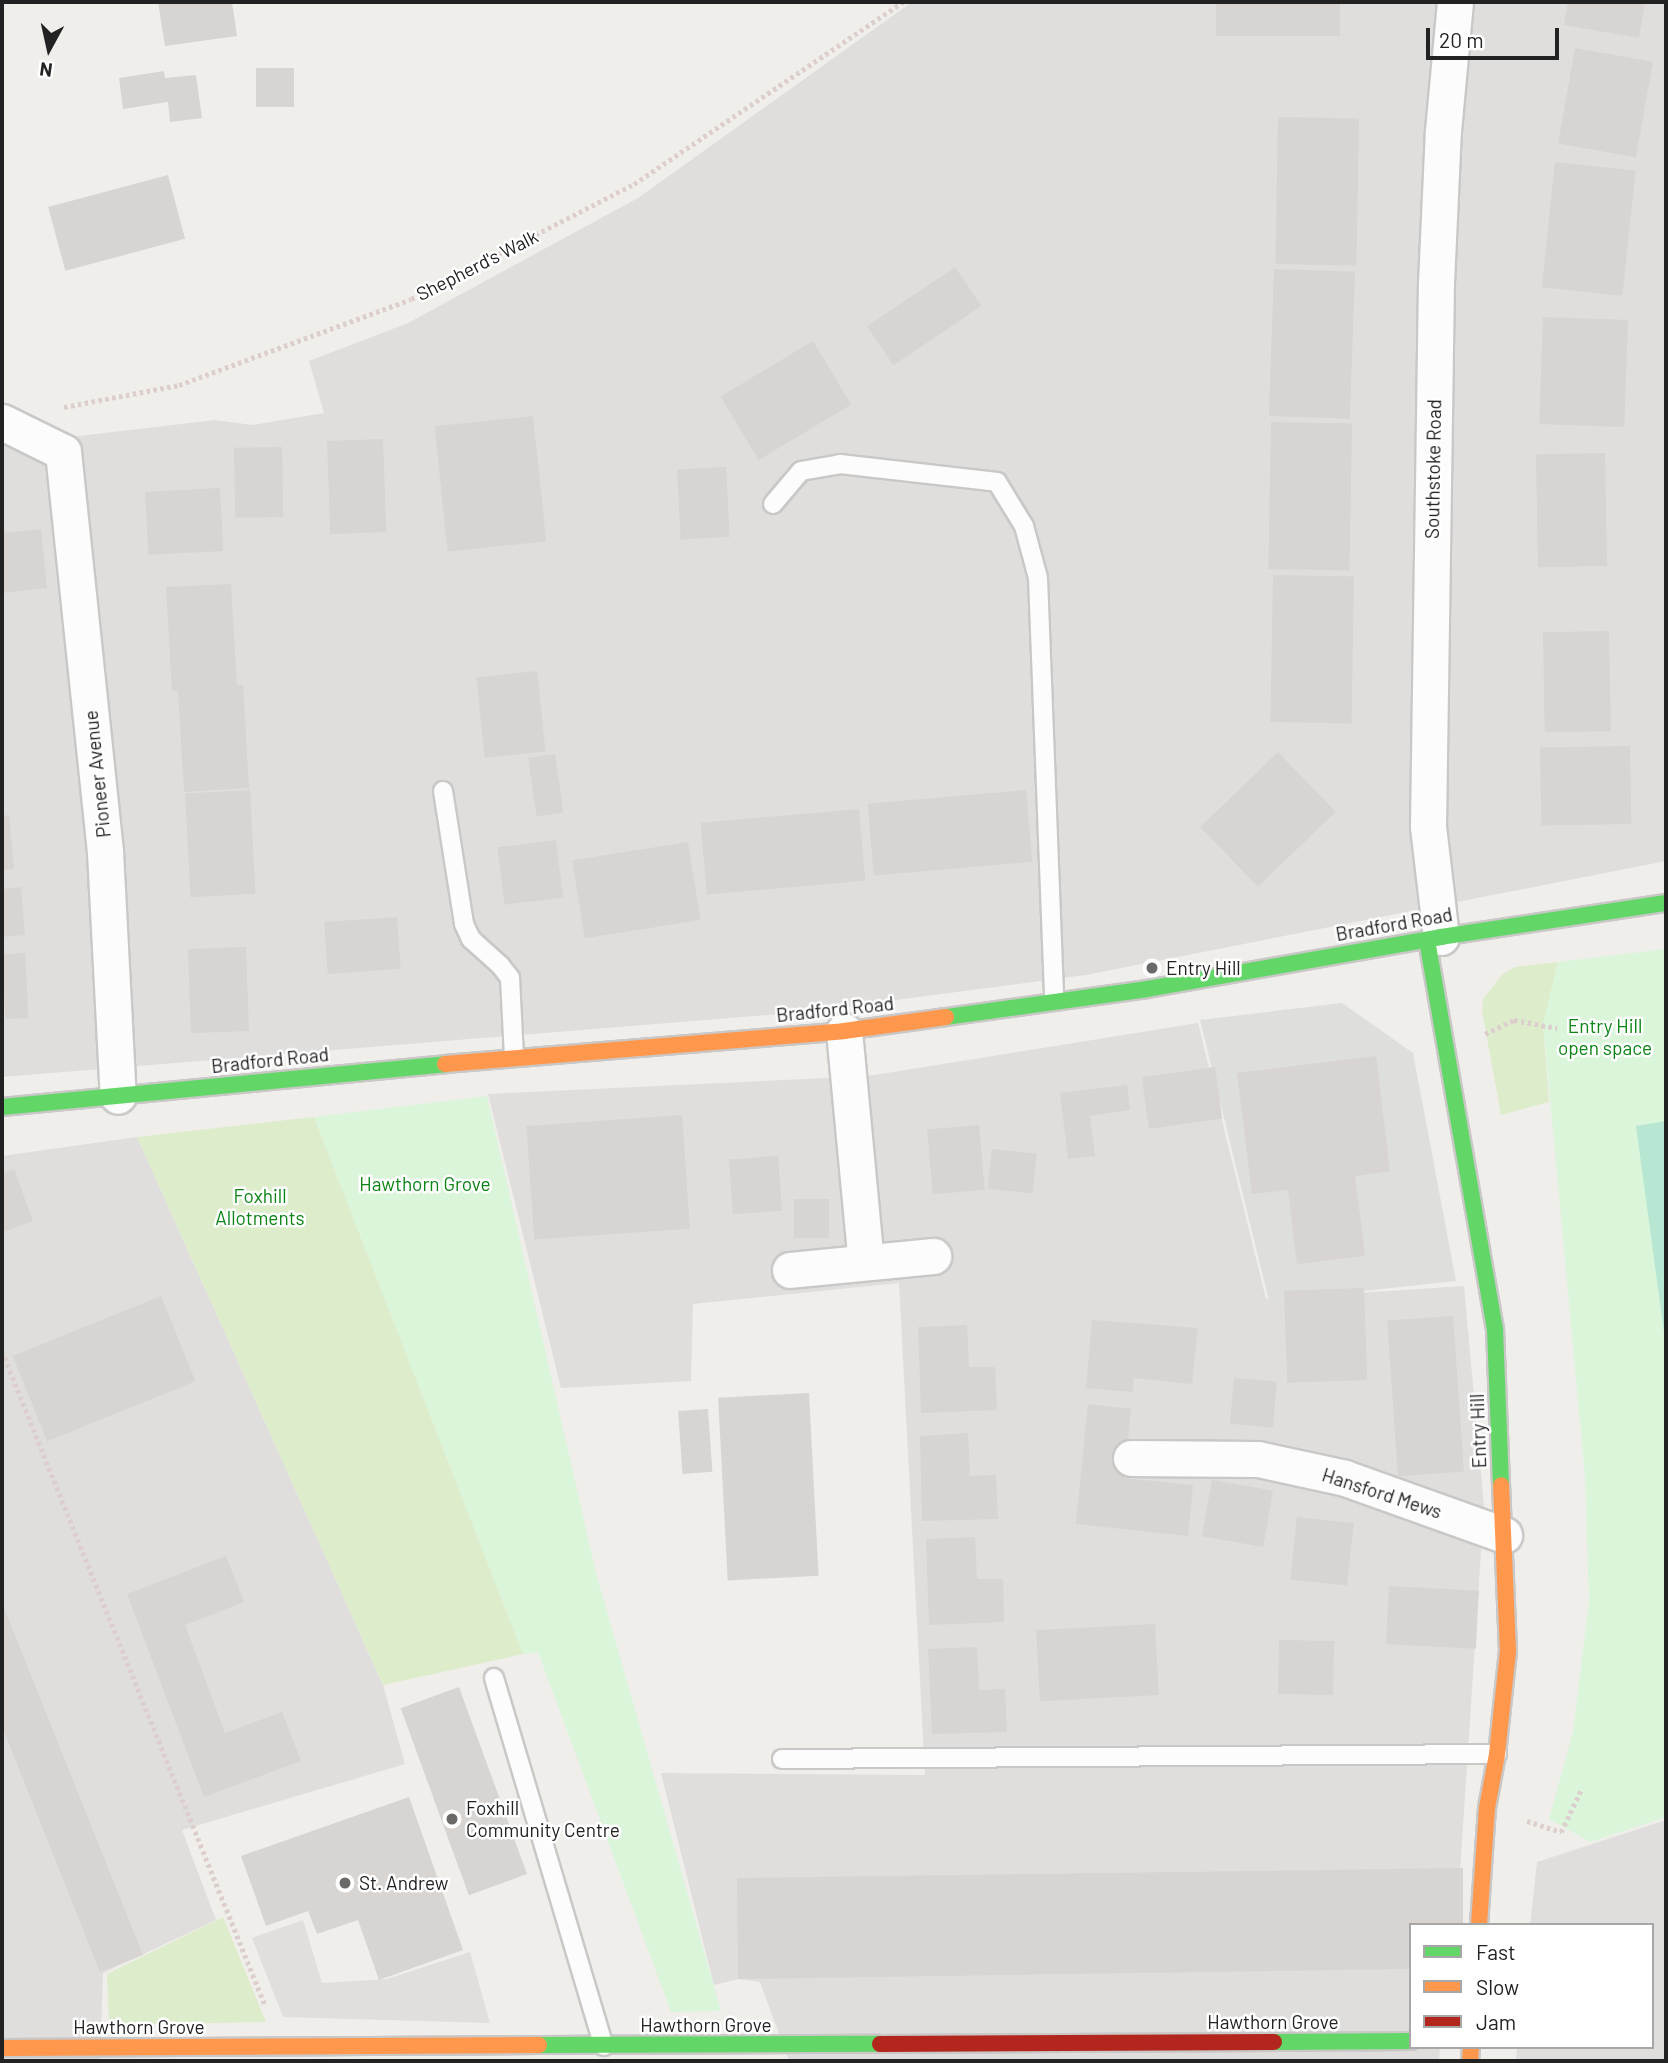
<!DOCTYPE html>
<style>
body{margin:0}
#map{position:relative;width:1668px;height:2063px;overflow:hidden;background:#f0eeeb;font-family:Barlow,sans-serif}
div>[style]{position:absolute}
[style*='--x']{left:calc(var(--x)*1px);top:calc(var(--y)*1px);width:calc(var(--w)*1px);rotate:calc(var(--a)*1deg)}
.residential>*{inset:0;background:#dfdedc}
.religious>*{inset:0;background:#dededc}
.grass>*{inset:0;background:#ddeccb}
.park>*{inset:0;background:#daf5da}
.pitch>*{inset:0;background:#b7e6d2}
.parking>*{inset:0;background:#e0dfde}
.building>*{inset:0;background:#d7d4d2;transform-origin:0 0}
.path>*{height:4.5px;margin-top:-2.25px;transform-origin:0;background:repeating-linear-gradient(90deg,#dccecd 0 3.5px,transparent 0 7px)}
.roads{filter:drop-shadow(2px 0 #c9c8c7) drop-shadow(-2px 0 #c9c8c7) drop-shadow(0 2px #c9c8c7) drop-shadow(0 -2px #c9c8c7)}
.lane>*{height:18px;margin:-9px;padding:0 9px;transform-origin:9px;border-radius:9px;background:#fdfcfc}
.street>*{height:35px;margin:-17.5px;padding:0 17.5px;transform-origin:17.5px;border-radius:17.5px;background:#fdfcfc}
.fast>*{height:16px;margin:-8px;padding:0 8px;transform-origin:8px;border-radius:8px;background:#63d668}
.slow>*{height:16px;margin:-8px;padding:0 8px;transform-origin:8px;border-radius:8px;background:#ff974d}
.jam>*{height:16px;margin:-8px;padding:0 8px;transform-origin:8px;border-radius:8px;background:#b3261e}
.dots>*{width:19px;height:19px;translate:-50% -50%;box-sizing:border-box;border:4px solid #fff;border-radius:50%}
span{translate:-50% -50%;white-space:nowrap;text-align:center;line-height:1.15;-webkit-text-stroke:5px #fff;paint-order:stroke}
.street-label{font-size:19px;color:#222}
.poi-label{font-size:19px;color:#222}
.left{translate:0 -50%;text-align:left}
.park-label{font-size:19px;color:#0c8416}
.frame{position:absolute;inset:0;border:4px solid #222;pointer-events:none}
.legend{position:absolute;left:1409px;top:1923px;width:245px;height:126px;box-sizing:border-box;background:#fff;border:2px solid #a7a7a7;margin:0;padding:9px 12px;list-style:none;font-size:21px;color:#222}
.legend li{display:flex;align-items:center;gap:14px;height:35px}
.legend b{width:35px;border:2px solid #a7a7a7}
.north{position:absolute;left:14px;top:14px;width:70px;height:70px;-webkit-text-stroke:5px #fff;paint-order:stroke;rotate:188deg;font-size:19px;font-weight:700;line-height:28px;text-align:center;color:#222}
.north::after{content:'';display:block;margin:auto;width:24px;height:32px;background:#222;clip-path:polygon(50% 0,100% 100%,50% 72%,0 100%)}
.scale{position:absolute;left:1426px;top:28px;width:133px;height:32px;box-sizing:border-box;border:4px solid #222;border-top:0;padding-left:9px;font-size:21px;line-height:24px;white-space:nowrap;color:#222;-webkit-text-stroke:5px #fff;paint-order:stroke}
</style>
<div id="map">
<div class="residential">
<div style="clip-path:polygon(912px 2px,1666px 2px,1666px 861px,1086px 975px,804px 1012px,2px 1077px,2px 445px,215px 420px,252px 425px,324px 413px,309px 361px,408px 323px,638px 198px)"></div>
<div style="clip-path:polygon(1198px 1023px,1266px 1299px,1464px 1286px,1484px 1507px,1459px 1887px,1411px 1925px,1411px 2047px,1440px 2047px,1439px 2061px,789px 2061px,760px 1982px,738px 1979px,714px 1985px,661px 1773px,925px 1775px,899px 1283px,693px 1304px,691px 1381px,561px 1388px,488px 1094px,868px 1076px)"></div>
<div style="clip-path:polygon(137px 1137px,383px 1685px,405px 1764px,182px 1830px,216px 1920px,103px 1973px,100px 2061px,2px 2061px,2px 1156px)"></div>
<div style="clip-path:polygon(1666px 1820px,1666px 2061px,1516px 2061px,1517px 2047px,1652px 2047px,1652px 1925px,1530px 1925px,1537px 1862px)"></div>
</div>
<div class="religious">
<div style="clip-path:polygon(1342px 1003px,1413px 1053px,1456px 1281px,1269px 1301px,1200px 1020px)"></div>
</div>
<div class="grass">
<div style="clip-path:polygon(1558px 962px,1543px 1026px,1549px 1102px,1501px 1115px,1482px 1011px,1483px 999px,1502px 975px,1515px 967px)"></div>
<div style="clip-path:polygon(314px 1117px,523px 1654px,383px 1685px,137px 1137px)"></div>
<div style="clip-path:polygon(223px 1917px,266px 2022px,109px 2025px,107px 1974px)"></div>
</div>
<div class="park">
<div style="clip-path:polygon(1666px 949px,1666px 1817px,1590px 1842px,1549px 1819px,1573px 1732px,1589px 1601px,1585px 1476px,1543px 1023px,1558px 962px)"></div>
<div style="clip-path:polygon(487px 1096px,596px 1573px,721px 2011px,671px 2012px,538px 1652px,523px 1654px,314px 1117px)"></div>
</div>
<div class="pitch">
<div style="clip-path:polygon(1666px 1121px,1666px 1347px,1636px 1126px)"></div>
</div>
<div class="parking">
<div style="clip-path:polygon(303px 1920px,322px 1983px,387px 1979px,470px 1952px,490px 2023px,283px 2017px,252px 1938px)"></div>
</div>
<div class="building">
<div style="clip-path:polygon(158px 2px,232px 2px,237px 36px,165px 46px)"></div>
<div style="left:1216px;top:2px;width:124px;height:34px"></div>
<div style="clip-path:polygon(1568px 2px,1645px 2px,1639px 38px,1564px 25px)"></div>
<div style="left:1575px;top:48px;width:79px;height:97px;rotate:10deg"></div>
<div style="left:294px;top:68px;width:39px;height:38px;rotate:90deg"></div>
<div style="clip-path:polygon(164px 71px,165px 78px,196px 75px,202px 118px,170px 122px,168px 102px,123px 109px,119px 78px)"></div>
<div style="left:1278px;top:117px;width:81px;height:147px;rotate:1deg"></div>
<div style="left:1555px;top:162px;width:81px;height:126px;rotate:6deg"></div>
<div style="left:168px;top:175px;width:66px;height:124px;rotate:75deg"></div>
<div style="left:955px;top:267px;width:47px;height:106px;rotate:56deg"></div>
<div style="left:1274px;top:269px;width:81px;height:147px;rotate:2deg"></div>
<div style="left:1543px;top:317px;width:85px;height:107px;rotate:2deg"></div>
<div style="left:813px;top:341px;width:74px;height:108px;rotate:59deg"></div>
<div style="left:533px;top:416px;width:126px;height:99px;rotate:84deg"></div>
<div style="left:1271px;top:422px;width:81px;height:147px;rotate:1deg"></div>
<div style="left:383px;top:439px;width:93px;height:56px;rotate:88deg"></div>
<div style="left:282px;top:447px;width:70px;height:48px;rotate:89deg"></div>
<div style="left:1605px;top:453px;width:113px;height:69px;rotate:89deg"></div>
<div style="left:726px;top:467px;width:70px;height:49px;rotate:87deg"></div>
<div style="left:220px;top:488px;width:63px;height:75px;rotate:87deg"></div>
<div style="clip-path:polygon(41px 529px,47px 588px,2px 593px,2px 533px)"></div>
<div style="left:1273px;top:575px;width:81px;height:147px;rotate:1deg"></div>
<div style="clip-path:polygon(231px 584px,237px 685px,243px 685px,249px 788px,184px 792px,178px 691px,172px 691px,166px 587px)"></div>
<div style="left:1609px;top:631px;width:100px;height:66px;rotate:89deg"></div>
<div style="left:537px;top:671px;width:81px;height:61px;rotate:84deg"></div>
<div style="left:1630px;top:746px;width:78px;height:90px;rotate:89deg"></div>
<div style="left:1278px;top:752px;width:83px;height:108px;rotate:46deg"></div>
<div style="left:555px;top:754px;width:59px;height:27px;rotate:82deg"></div>
<div style="left:250px;top:790px;width:104px;height:65px;rotate:87deg"></div>
<div style="left:1026px;top:790px;width:72px;height:159px;rotate:85deg"></div>
<div style="left:859px;top:809px;width:72px;height:159px;rotate:85deg"></div>
<div style="clip-path:polygon(9px 815px,14px 869px,2px 870px,2px 816px)"></div>
<div style="left:556px;top:840px;width:58px;height:59px;rotate:83deg"></div>
<div style="left:688px;top:842px;width:79px;height:117px;rotate:81deg"></div>
<div style="clip-path:polygon(21px 887px,25px 935px,2px 937px,2px 889px)"></div>
<div style="left:397px;top:917px;width:52px;height:73px;rotate:86deg"></div>
<div style="left:246px;top:947px;width:84px;height:58px;rotate:88deg"></div>
<div style="left:25px;top:953px;width:65px;height:23px;rotate:87deg"></div>
<div style="clip-path:polygon(1376px 1056px,1390px 1171px,1355px 1176px,1365px 1256px,1297px 1264px,1288px 1190px,1252px 1194px,1237px 1073px)"></div>
<div style="left:1215px;top:1067px;width:52px;height:74px;rotate:82deg"></div>
<div style="clip-path:polygon(1127px 1085px,1130px 1110px,1090px 1116px,1095px 1156px,1068px 1159px,1060px 1093px)"></div>
<div style="left:682px;top:1115px;width:114px;height:156px;rotate:86deg"></div>
<div style="left:979px;top:1125px;width:65px;height:52px;rotate:85deg"></div>
<div style="left:992px;top:1149px;width:45px;height:40px;rotate:6deg"></div>
<div style="left:778px;top:1156px;width:55px;height:49px;rotate:86deg"></div>
<div style="clip-path:polygon(14px 1169px,33px 1221px,3px 1232px,2px 1174px)"></div>
<div style="left:829px;top:1199px;width:39px;height:35px;rotate:90deg"></div>
<div style="left:1364px;top:1288px;width:92px;height:80px;rotate:88deg"></div>
<div style="left:161px;top:1296px;width:92px;height:160px;rotate:68deg"></div>
<div style="left:1453px;top:1316px;width:156px;height:66px;rotate:86deg"></div>
<div style="clip-path:polygon(1092px 1320px,1198px 1328px,1192px 1384px,1134px 1378px,1133px 1392px,1086px 1388px)"></div>
<div style="clip-path:polygon(967px 1325px,969px 1367px,995px 1367px,997px 1410px,921px 1413px,918px 1327px)"></div>
<div style="left:1234px;top:1378px;width:43px;height:46px;rotate:5deg"></div>
<div style="left:809px;top:1393px;width:183px;height:91px;rotate:87deg"></div>
<div style="clip-path:polygon(1088px 1404px,1131px 1409px,1124px 1478px,1193px 1485px,1188px 1536px,1076px 1524px)"></div>
<div style="left:708px;top:1409px;width:63px;height:30px;rotate:86deg"></div>
<div style="clip-path:polygon(968px 1433px,970px 1476px,996px 1475px,998px 1519px,922px 1521px,920px 1436px)"></div>
<div style="left:1212px;top:1480px;width:62px;height:57px;rotate:10deg"></div>
<div style="left:1297px;top:1517px;width:57px;height:63px;rotate:6deg"></div>
<div style="clip-path:polygon(975px 1537px,977px 1579px,1003px 1579px,1004px 1622px,929px 1625px,926px 1539px)"></div>
<div style="clip-path:polygon(226px 1556px,244px 1602px,185px 1625px,225px 1733px,282px 1712px,301px 1761px,204px 1797px,127px 1594px)"></div>
<div style="left:1389px;top:1586px;width:90px;height:58px;rotate:3deg"></div>
<div style="clip-path:polygon(2px 1603px,143px 1955px,100px 1972px,2px 1726px)"></div>
<div style="left:1155px;top:1624px;width:71px;height:119px;rotate:87deg"></div>
<div style="left:1279px;top:1640px;width:55px;height:54px;rotate:1deg"></div>
<div style="clip-path:polygon(977px 1647px,979px 1690px,1005px 1689px,1007px 1732px,932px 1734px,928px 1649px)"></div>
<div style="left:459px;top:1687px;width:199px;height:62px;rotate:70deg"></div>
<div style="clip-path:polygon(409px 1797px,463px 1950px,379px 1980px,358px 1920px,317px 1934px,308px 1911px,266px 1926px,241px 1856px)"></div>
<div style="clip-path:polygon(1463px 1868px,1463px 1925px,1411px 1925px,1411px 1969px,738px 1979px,737px 1878px)"></div>
</div>
<div class="path">
<div style="--x:64;--y:407;--w:117;--a:-10.8"></div>
<div style="--x:179;--y:385;--w:247;--a:-20.3"></div>
<div style="--x:411;--y:299;--w:251;--a:-27.3"></div>
<div style="--x:634;--y:184;--w:325;--a:-34.1"></div>
<div style="--x:1485;--y:1034;--w:32;--a:-26"></div>
<div style="--x:1514;--y:1020;--w:44;--a:10.5"></div>
<div style="--x:2;--y:1351;--w:705;--a:68.09"></div>
<div style="--x:1527;--y:1821;--w:36;--a:18"></div>
<div style="--x:1561;--y:1832;--w:49;--a:-64.5"></div>
</div>
<div class="roads">
<div class="lane">
<div style="--x:773;--y:504;--w:43;--a:-49.7"></div>
<div style="--x:801;--y:471;--w:40;--a:-10"></div>
<div style="--x:840;--y:464;--w:158;--a:6.5"></div>
<div style="--x:997;--y:482;--w:52;--a:58.5"></div>
<div style="--x:1024;--y:526;--w:54;--a:74.9"></div>
<div style="--x:1038;--y:578;--w:423;--a:87.8"></div>
<div style="--x:443;--y:791;--w:135;--a:81"></div>
<div style="--x:464;--y:924;--w:17;--a:65"></div>
<div style="--x:471;--y:939;--w:39;--a:42"></div>
<div style="--x:500;--y:965;--w:16;--a:52"></div>
<div style="--x:510;--y:978;--w:79;--a:87.1"></div>
<div style="--x:494;--y:1678;--w:384;--a:73.4"></div>
<div style="--x:782;--y:1759;--w:715;--a:-0.4"></div>
</div>
<div class="street">
<div style="--x:2;--y:422;--w:68;--a:26.2"></div>
<div style="--x:63;--y:452;--w:402;--a:84"></div>
<div style="--x:105;--y:852;--w:244;--a:87"></div>
<div style="--x:1441;--y:937;--w:112;--a:-96.7"></div>
<div style="--x:1428;--y:826;--w:543;--a:-89.16"></div>
<div style="--x:1436;--y:283;--w:152;--a:-87.4"></div>
<div style="--x:1443;--y:131;--w:130;--a:-84.7"></div>
<div style="--x:844;--y:1031;--w:232;--a:84.6"></div>
<div style="--x:790;--y:1270;--w:144;--a:-5.6"></div>
<div style="--x:1131;--y:1458;--w:127;--a:0.5"></div>
<div style="--x:1258;--y:1459;--w:89;--a:12.3"></div>
<div style="--x:1345;--y:1478;--w:169;--a:19.7"></div>
</div>
<div class="fast">
<div style="--x:1427;--y:940;--w:395;--a:80.1"></div>
<div style="--x:1495;--y:1329;--w:156;--a:87.8"></div>
<div style="--x:946;--y:1017;--w:203;--a:-7.9"></div>
<div style="--x:1147;--y:989;--w:299;--a:-10"></div>
<div style="--x:1441;--y:937;--w:228;--a:-8.6"></div>
<div style="--x:2;--y:1107;--w:445;--a:-5.5"></div>
<div style="--x:1274;--y:2042;--w:137;--a:-0.4"></div>
<div style="--x:539;--y:2045;--w:341;--a:-0.2"></div>
</div>
<div class="slow">
<div style="--x:445;--y:1064;--w:400;--a:-4.7"></div>
<div style="--x:844;--y:1031;--w:103;--a:-7.8"></div>
<div style="--x:1479;--y:1925;--w:117;--a:-86.1"></div>
<div style="--x:1487;--y:1808;--w:55;--a:-79.5"></div>
<div style="--x:1497;--y:1754;--w:104;--a:-83.9"></div>
<div style="--x:1508;--y:1651;--w:166;--a:-92.4"></div>
<div style="--x:2;--y:2048;--w:537;--a:-0.32"></div>
<div style="--x:1470;--y:2061;--w:14;--a:-86"></div>
</div>
<div class="jam">
<div style="--x:880;--y:2044;--w:394;--a:-0.3"></div>
</div>
</div>
<div class="dots">
<div style="left:1152px;top:968px;background:#6a6968"></div>
<div style="left:452px;top:1819px;background:#6a6968"></div>
<div style="left:345px;top:1883px;background:#6a6968"></div>
</div>
<div class="street-label">
<span style="left:477px;top:265px;rotate:-27deg">Shepherd's Walk</span>
<span style="left:1433px;top:469px;rotate:-89deg">Southstoke Road</span>
<span style="left:97px;top:774px;rotate:-96deg">Pioneer Avenue</span>
<span style="left:1394px;top:924px;rotate:-10deg">Bradford Road</span>
<span style="left:835px;top:1009px;rotate:-6deg">Bradford Road</span>
<span style="left:270px;top:1060px;rotate:-6deg">Bradford Road</span>
<span style="left:1478px;top:1431px;rotate:-92deg">Entry Hill</span>
<span style="left:1382px;top:1493px;rotate:18deg">Hansford Mews</span>
<span style="left:1273px;top:2022px">Hawthorn Grove</span>
<span style="left:706px;top:2025px">Hawthorn Grove</span>
<span style="left:139px;top:2027px">Hawthorn Grove</span>
</div>
<div class="poi-label">
<span class="left" style="left:1166px;top:968px">Entry Hill</span>
<span class="left" style="left:466px;top:1819px">Foxhill<br>Community Centre</span>
<span class="left" style="left:359px;top:1883px">St. Andrew</span>
</div>
<div class="park-label">
<span style="left:1605px;top:1037px">Entry Hill<br>open space</span>
<span style="left:425px;top:1184px">Hawthorn Grove</span>
<span style="left:260px;top:1207px">Foxhill<br>Allotments</span>
</div>
<div class="frame"></div>
<ul class="legend">
<li><b style="height:9px;background:#63d668"></b>Fast</li>
<li><b style="height:9px;background:#ff974d"></b>Slow</li>
<li><b style="height:9px;background:#b3261e"></b>Jam</li>
</ul>
<div class="north">N</div>
<div class="scale">20 m</div>
</div>
